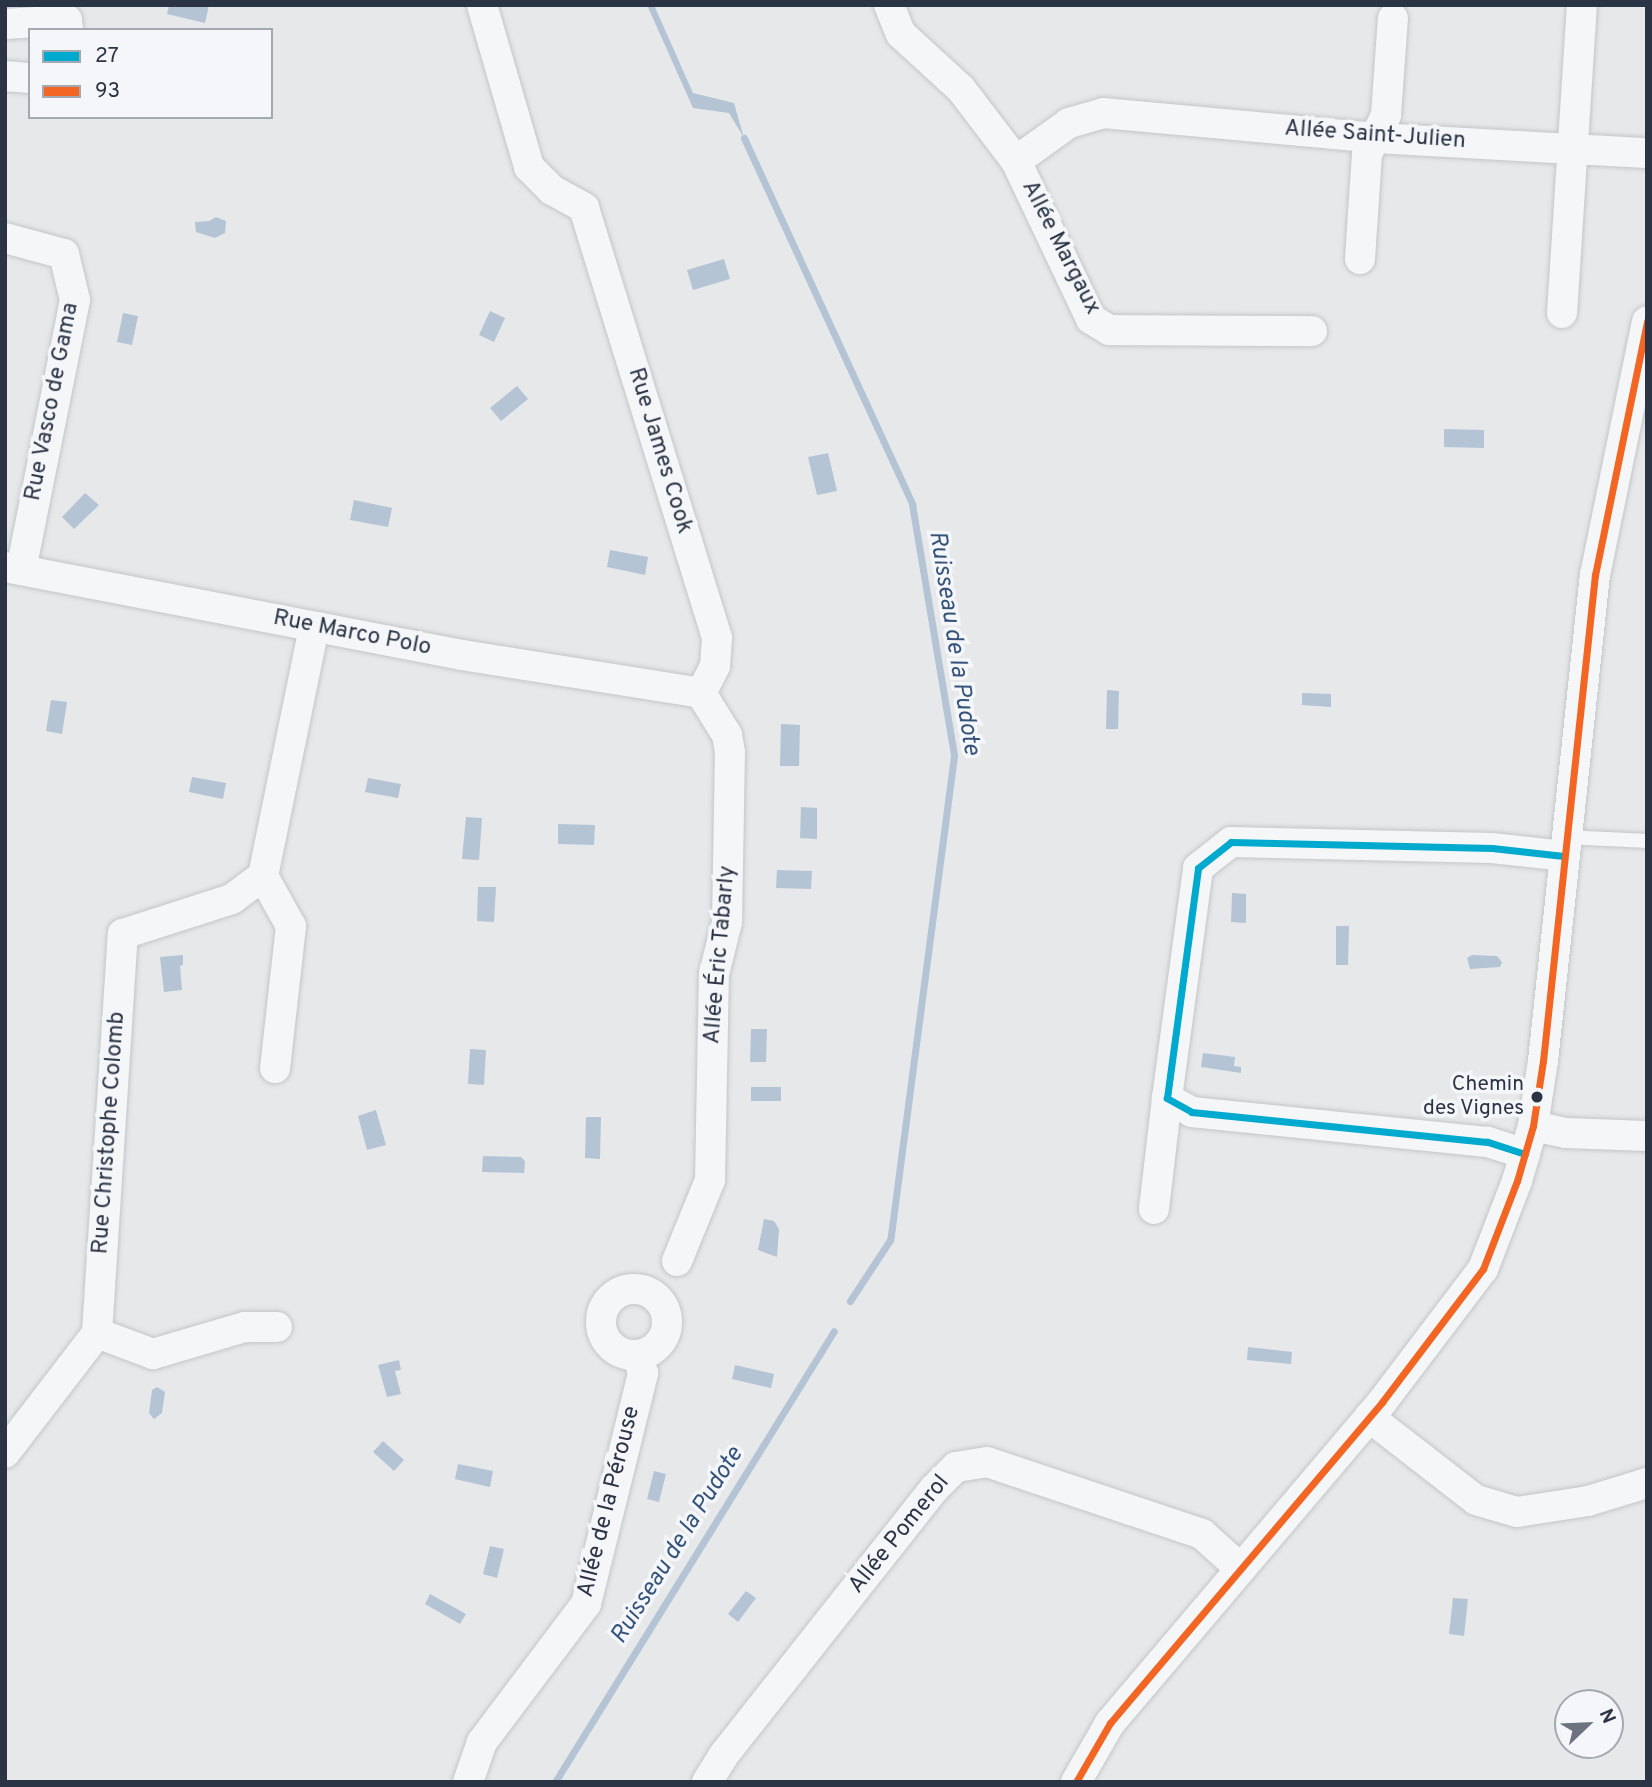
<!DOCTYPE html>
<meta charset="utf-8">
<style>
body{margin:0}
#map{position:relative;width:1652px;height:1787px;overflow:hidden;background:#e6e8ea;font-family:Overpass,sans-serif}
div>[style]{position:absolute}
.water>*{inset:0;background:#b4c4d5}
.stream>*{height:7px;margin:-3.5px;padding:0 3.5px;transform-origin:3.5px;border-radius:3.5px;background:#b4c4d5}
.roads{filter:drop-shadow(0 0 2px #c4c6c8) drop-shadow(0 0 2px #c4c6c8)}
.lane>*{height:14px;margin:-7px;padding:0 7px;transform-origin:7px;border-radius:7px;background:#f5f6f7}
.street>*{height:30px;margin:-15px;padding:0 15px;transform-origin:15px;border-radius:15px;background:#f5f6f7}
.street>.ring{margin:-15px;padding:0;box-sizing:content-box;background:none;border:30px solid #f5f6f7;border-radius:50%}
.bus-1>*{height:7px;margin:-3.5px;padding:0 3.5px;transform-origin:3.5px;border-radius:3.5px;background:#00a9ce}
.bus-2>*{height:7px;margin:-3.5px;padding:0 3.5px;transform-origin:3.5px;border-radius:3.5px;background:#f26522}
.dots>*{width:19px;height:19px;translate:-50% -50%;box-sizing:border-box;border:4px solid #f4f6f9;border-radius:50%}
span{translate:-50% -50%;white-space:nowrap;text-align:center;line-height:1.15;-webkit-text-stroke:7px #f4f6f9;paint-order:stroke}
.bus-label{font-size:21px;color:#2b3445}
.right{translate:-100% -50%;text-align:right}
.street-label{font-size:23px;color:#2b3445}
.water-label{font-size:24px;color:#34527a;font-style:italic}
.frame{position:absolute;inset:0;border:7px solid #2b3445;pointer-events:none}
.legend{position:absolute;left:28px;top:28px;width:245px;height:91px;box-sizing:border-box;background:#f4f6f9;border:2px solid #a4a8b1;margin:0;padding:9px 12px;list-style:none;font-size:21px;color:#2b3445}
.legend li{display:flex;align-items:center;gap:14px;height:35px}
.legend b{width:35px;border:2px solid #a4a8b1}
.north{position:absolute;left:1554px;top:1689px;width:70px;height:70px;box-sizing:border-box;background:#f4f6f9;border:2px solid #a4a8b1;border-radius:50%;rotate:67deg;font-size:19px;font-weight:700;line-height:28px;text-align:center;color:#2b3445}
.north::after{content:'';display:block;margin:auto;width:24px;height:32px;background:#6c737f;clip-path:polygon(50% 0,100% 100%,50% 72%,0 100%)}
</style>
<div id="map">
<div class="water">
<i style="clip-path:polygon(169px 5px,209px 5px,205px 23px,167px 14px)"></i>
<i style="clip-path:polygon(647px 5px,654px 5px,693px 93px,734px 103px,744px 138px,729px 113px,693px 108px)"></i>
<i style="clip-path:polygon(216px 217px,226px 221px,225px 233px,215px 238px,196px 232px,195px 222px,209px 221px)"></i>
<i style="clip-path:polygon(724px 259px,730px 279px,693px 290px,687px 270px)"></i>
<i style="clip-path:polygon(490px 311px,505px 318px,494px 342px,479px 335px)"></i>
<i style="clip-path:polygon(123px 313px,138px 316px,132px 345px,117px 342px)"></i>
<i style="clip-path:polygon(517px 386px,528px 399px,501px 421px,490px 408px)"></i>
<i style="clip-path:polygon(1444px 429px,1484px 430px,1484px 448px,1444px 447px)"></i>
<i style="clip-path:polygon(828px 453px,837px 491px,817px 495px,808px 457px)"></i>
<i style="clip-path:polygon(85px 493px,99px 505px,74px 529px,62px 517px)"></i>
<i style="clip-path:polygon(354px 500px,392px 508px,388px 527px,350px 520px)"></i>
<i style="clip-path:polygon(610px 550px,648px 557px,645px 575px,607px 567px)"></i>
<i style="clip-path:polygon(1107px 690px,1119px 691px,1118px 729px,1106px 729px)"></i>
<i style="clip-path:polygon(1302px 693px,1331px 694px,1331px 707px,1302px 705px)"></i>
<i style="clip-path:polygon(51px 700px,67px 702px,62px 734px,46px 731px)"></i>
<i style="clip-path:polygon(781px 724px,800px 725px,799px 766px,780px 766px)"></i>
<i style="clip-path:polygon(192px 777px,226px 783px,223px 799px,189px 792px)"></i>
<i style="clip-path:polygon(368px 778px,401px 784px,398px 798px,365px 792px)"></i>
<i style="clip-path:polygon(801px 807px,817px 808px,817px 839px,800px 838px)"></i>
<i style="clip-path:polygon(466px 817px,482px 818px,479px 860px,462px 859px)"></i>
<i style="clip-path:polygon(558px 824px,595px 825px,594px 845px,558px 844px)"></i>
<i style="clip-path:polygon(777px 870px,812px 871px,811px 889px,776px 888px)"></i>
<i style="clip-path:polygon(478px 887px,496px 887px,494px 922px,477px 921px)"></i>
<i style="clip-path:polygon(1232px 893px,1246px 894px,1246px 923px,1231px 922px)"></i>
<i style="clip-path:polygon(1336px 926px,1349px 926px,1348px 965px,1336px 965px)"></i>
<i style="clip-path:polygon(183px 955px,183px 965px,180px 966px,182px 990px,164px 992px,160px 957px)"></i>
<i style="clip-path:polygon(1472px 955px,1497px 956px,1502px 962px,1500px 967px,1470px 969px,1467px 958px)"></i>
<i style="clip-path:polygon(751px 1029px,767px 1029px,766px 1062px,750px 1062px)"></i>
<i style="clip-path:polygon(470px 1049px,486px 1050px,484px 1085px,468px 1084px)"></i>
<i style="clip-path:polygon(1203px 1053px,1235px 1057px,1234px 1066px,1241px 1067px,1241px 1073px,1201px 1067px)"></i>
<i style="clip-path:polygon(751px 1087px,781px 1087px,781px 1101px,751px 1101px)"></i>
<i style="clip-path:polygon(376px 1110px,386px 1145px,367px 1150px,358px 1116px)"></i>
<i style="clip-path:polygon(586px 1117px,601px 1117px,600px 1159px,585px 1158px)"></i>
<i style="clip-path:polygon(483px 1156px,521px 1157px,525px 1161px,524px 1173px,482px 1172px)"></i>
<i style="clip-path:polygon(764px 1219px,774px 1221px,779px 1229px,777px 1257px,758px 1250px)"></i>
<i style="clip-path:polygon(1248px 1347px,1292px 1352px,1291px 1364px,1247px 1360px)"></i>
<i style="clip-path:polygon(399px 1360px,401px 1370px,395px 1371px,401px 1394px,387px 1397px,378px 1365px)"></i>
<i style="clip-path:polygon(735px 1365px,774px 1374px,771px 1388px,732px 1379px)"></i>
<i style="clip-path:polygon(157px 1387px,165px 1392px,162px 1413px,154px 1419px,149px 1413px,152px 1390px)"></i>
<i style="clip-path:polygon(383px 1441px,404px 1460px,394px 1471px,373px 1452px)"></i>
<i style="clip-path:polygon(458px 1464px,493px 1471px,490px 1487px,455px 1479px)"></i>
<i style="clip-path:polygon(654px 1471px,666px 1474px,659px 1502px,647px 1499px)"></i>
<i style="clip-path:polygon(490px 1546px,504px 1549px,497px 1578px,483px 1574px)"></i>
<i style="clip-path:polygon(746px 1591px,756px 1598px,738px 1622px,728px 1614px)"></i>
<i style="clip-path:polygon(430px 1594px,466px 1614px,460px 1624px,425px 1604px)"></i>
<i style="clip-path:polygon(1453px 1598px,1468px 1599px,1464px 1636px,1449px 1634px)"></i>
</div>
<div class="stream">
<i style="left:744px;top:138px;width:403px;rotate:65.3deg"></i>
<i style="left:912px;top:504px;width:255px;rotate:80.5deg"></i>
<i style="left:954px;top:756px;width:488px;rotate:97.5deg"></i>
<i style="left:890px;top:1240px;width:73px;rotate:123.3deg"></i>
<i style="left:555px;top:1782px;width:530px;rotate:-58.26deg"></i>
</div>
<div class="roads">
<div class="lane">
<i style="left:1566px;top:837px;width:81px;rotate:2.8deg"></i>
</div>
<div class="street">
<i style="left:482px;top:5px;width:169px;rotate:73.8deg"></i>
<i style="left:529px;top:167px;width:33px;rotate:45deg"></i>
<i style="left:552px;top:190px;width:37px;rotate:29deg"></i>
<i style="left:584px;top:208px;width:450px;rotate:72.8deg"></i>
<i style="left:717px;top:638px;width:28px;rotate:94deg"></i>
<i style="left:715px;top:666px;width:30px;rotate:117deg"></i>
<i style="left:889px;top:5px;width:31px;rotate:68deg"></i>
<i style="left:901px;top:34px;width:81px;rotate:42.5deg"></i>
<i style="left:961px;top:89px;width:91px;rotate:52.6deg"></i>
<i style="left:1016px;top:161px;width:175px;rotate:64.6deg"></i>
<i style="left:1091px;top:319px;width:21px;rotate:31deg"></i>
<i style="left:1109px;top:330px;width:203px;rotate:0.3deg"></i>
<i style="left:5px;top:24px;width:62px;rotate:-3.7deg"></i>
<i style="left:67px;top:20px;width:10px;rotate:84deg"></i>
<i style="left:5px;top:76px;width:25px;rotate:5deg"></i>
<i style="left:1016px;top:161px;width:65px;rotate:-35.6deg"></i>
<i style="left:1069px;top:123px;width:35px;rotate:-16deg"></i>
<i style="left:1103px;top:113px;width:274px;rotate:5.2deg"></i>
<i style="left:1376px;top:138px;width:271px;rotate:3.2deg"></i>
<i style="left:5px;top:238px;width:61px;rotate:15.2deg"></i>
<i style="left:64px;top:254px;width:47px;rotate:76.6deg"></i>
<i style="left:75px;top:300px;width:275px;rotate:101.3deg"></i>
<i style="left:1360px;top:259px;width:105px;rotate:-86.2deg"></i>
<i style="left:1367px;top:154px;width:43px;rotate:-64deg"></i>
<i style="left:1386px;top:115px;width:97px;rotate:-85.9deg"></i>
<i style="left:1562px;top:313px;width:309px;rotate:-86.3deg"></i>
<i style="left:5px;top:567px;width:465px;rotate:10.9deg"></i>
<i style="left:462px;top:655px;width:242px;rotate:9deg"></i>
<i style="left:263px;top:876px;width:57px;rotate:60.8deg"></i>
<i style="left:291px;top:926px;width:143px;rotate:96.4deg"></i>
<i style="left:1533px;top:1126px;width:34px;rotate:12deg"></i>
<i style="left:1566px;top:1133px;width:81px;rotate:2.1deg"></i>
<i style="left:1525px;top:1154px;width:40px;rotate:-162deg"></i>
<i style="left:1487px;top:1142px;width:297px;rotate:-174.2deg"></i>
<i style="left:1192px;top:1112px;width:29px;rotate:-151deg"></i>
<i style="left:1167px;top:1098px;width:232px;rotate:-82.3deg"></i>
<i style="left:1198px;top:868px;width:42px;rotate:-38.2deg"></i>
<i style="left:1231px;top:842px;width:261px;rotate:1.3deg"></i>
<i style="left:1492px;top:848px;width:72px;rotate:6.3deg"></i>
<i style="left:1154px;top:1209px;width:112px;rotate:-83.3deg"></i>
<i style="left:677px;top:1261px;width:87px;rotate:-67.8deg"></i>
<i style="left:710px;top:1180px;width:206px;rotate:-88.9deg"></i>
<i style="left:714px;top:974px;width:54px;rotate:-76deg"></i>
<i style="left:727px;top:922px;width:170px;rotate:-89deg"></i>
<i style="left:730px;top:752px;width:17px;rotate:-100deg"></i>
<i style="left:727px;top:735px;width:49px;rotate:-121.8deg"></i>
<i class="ring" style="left:601px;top:1289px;width:36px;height:36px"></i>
<i style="left:97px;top:1333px;width:60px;rotate:20.6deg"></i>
<i style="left:153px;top:1354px;width:96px;rotate:-16.4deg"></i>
<i style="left:245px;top:1327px;width:32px"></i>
<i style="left:1369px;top:1417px;width:135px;rotate:37.8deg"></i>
<i style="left:1476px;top:1500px;width:43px;rotate:16.3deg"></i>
<i style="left:1517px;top:1512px;width:72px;rotate:-8.8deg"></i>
<i style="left:1588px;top:1501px;width:62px;rotate:-17deg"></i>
<i style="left:5px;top:1453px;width:151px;rotate:-52.5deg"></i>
<i style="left:97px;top:1333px;width:400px;rotate:-86.3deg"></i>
<i style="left:123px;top:934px;width:114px;rotate:-17.8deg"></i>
<i style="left:232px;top:899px;width:39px;rotate:-37deg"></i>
<i style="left:263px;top:876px;width:254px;rotate:-78.4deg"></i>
<i style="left:468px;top:1782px;width:42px;rotate:-70.7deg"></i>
<i style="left:482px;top:1742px;width:173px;rotate:-53deg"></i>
<i style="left:586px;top:1604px;width:238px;rotate:-76.1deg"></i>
<i style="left:643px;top:1373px;width:19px;rotate:-108deg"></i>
<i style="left:707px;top:1782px;width:31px;rotate:-58deg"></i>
<i style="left:723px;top:1756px;width:340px;rotate:-51.7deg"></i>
<i style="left:934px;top:1489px;width:31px;rotate:-45deg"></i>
<i style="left:956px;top:1467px;width:31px;rotate:-9deg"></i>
<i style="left:987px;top:1462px;width:227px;rotate:18.5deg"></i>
<i style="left:1202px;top:1534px;width:52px;rotate:41.9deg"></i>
<i style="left:1076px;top:1782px;width:68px;rotate:-60deg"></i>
<i style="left:1110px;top:1723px;width:421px;rotate:-49.7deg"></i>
<i style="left:1382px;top:1402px;width:167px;rotate:-52.8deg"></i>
<i style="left:1483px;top:1269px;width:94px;rotate:-68.9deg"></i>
<i style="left:1517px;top:1181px;width:57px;rotate:-73.8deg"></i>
<i style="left:1533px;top:1126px;width:66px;rotate:-81.3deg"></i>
<i style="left:1543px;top:1061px;width:489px;rotate:-83.9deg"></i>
<i style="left:1595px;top:575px;width:259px;rotate:-78.4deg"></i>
</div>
</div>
<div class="bus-1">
<i style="left:1525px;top:1154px;width:40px;rotate:-162deg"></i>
<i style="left:1487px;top:1142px;width:297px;rotate:-174.2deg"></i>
<i style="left:1192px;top:1112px;width:29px;rotate:-151deg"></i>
<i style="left:1167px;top:1098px;width:232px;rotate:-82.3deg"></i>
<i style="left:1198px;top:868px;width:42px;rotate:-38.2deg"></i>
<i style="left:1231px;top:842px;width:261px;rotate:1.3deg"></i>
<i style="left:1492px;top:848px;width:72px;rotate:6.3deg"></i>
</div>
<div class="bus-2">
<i style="left:1076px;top:1782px;width:68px;rotate:-60deg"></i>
<i style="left:1110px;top:1723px;width:421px;rotate:-49.7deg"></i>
<i style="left:1382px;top:1402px;width:167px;rotate:-52.8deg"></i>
<i style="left:1483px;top:1269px;width:94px;rotate:-68.9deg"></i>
<i style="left:1517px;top:1181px;width:57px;rotate:-73.8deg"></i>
<i style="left:1533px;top:1126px;width:66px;rotate:-81.3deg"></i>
<i style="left:1543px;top:1061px;width:489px;rotate:-83.9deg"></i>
<i style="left:1595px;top:575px;width:259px;rotate:-78.4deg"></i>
</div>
<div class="dots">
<i style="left:1537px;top:1097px;background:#2b3445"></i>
</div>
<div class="bus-label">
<span class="right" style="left:1524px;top:1097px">Chemin<br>des Vignes</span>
</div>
<div class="street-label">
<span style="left:1375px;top:136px;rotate:4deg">Allée Saint-Julien</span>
<span style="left:1060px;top:248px;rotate:63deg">Allée Margaux</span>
<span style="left:53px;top:402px;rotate:-79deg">Rue Vasco de Gama</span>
<span style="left:659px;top:451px;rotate:73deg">Rue James Cook</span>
<span style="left:352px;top:634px;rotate:11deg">Rue Marco Polo</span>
<span style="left:721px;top:955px;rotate:-85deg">Allée Éric Tabarly</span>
<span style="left:110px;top:1133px;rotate:-86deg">Rue Christophe Colomb</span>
<span style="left:610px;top:1502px;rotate:-76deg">Allée de la Pérouse</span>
<span style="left:900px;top:1535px;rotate:-51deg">Allée Pomerol</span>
</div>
<div class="water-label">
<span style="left:953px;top:643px;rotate:81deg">Ruisseau de la Pudote</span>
<span style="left:678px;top:1546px;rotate:-58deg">Ruisseau de la Pudote</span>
</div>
<div class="frame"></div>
<ul class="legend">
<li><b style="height:9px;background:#00a9ce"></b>27</li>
<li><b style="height:9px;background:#f26522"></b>93</li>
</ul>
<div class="north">N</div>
</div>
